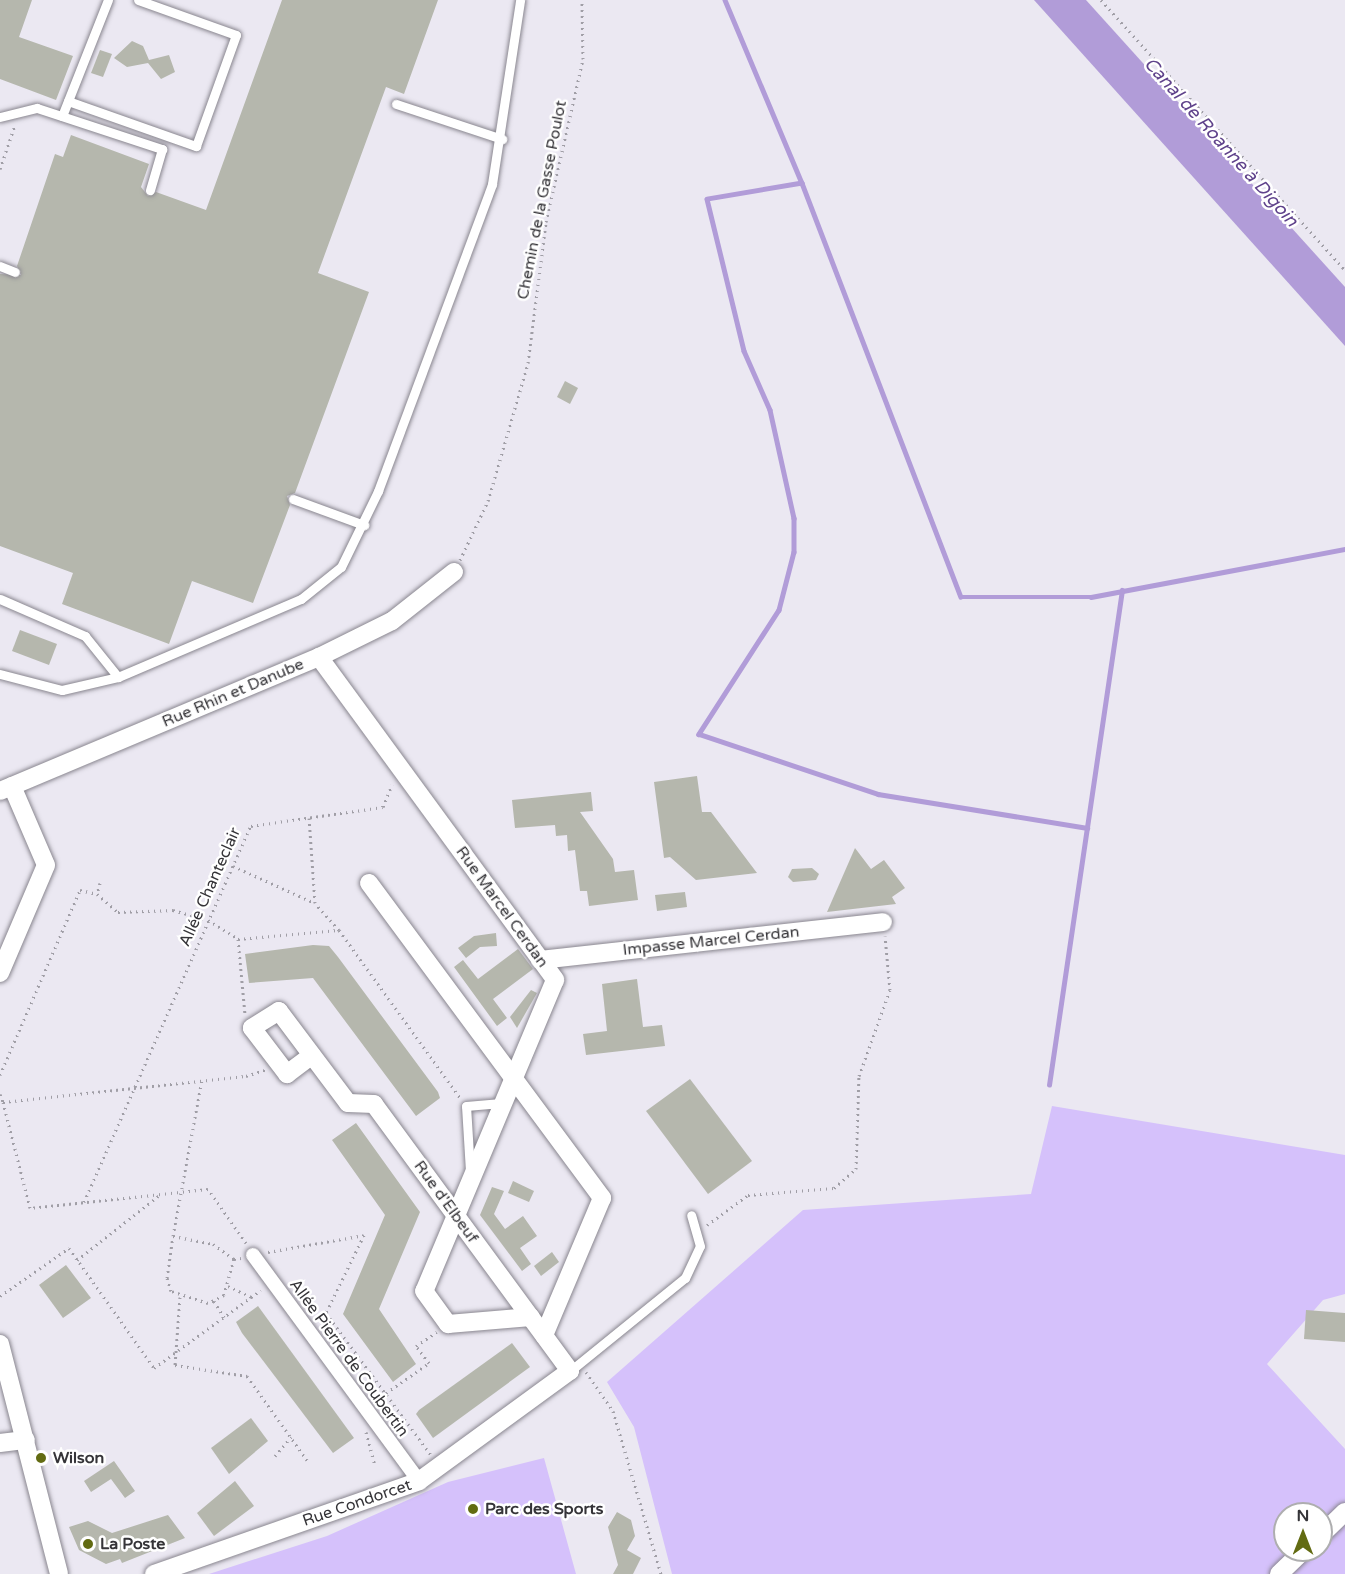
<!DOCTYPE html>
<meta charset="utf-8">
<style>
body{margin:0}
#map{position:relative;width:1345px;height:1574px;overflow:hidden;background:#ebe8f2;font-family:"Varela Round",sans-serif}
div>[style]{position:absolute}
.green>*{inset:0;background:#d5c1fb}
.water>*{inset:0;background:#b19cd8}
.stream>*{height:4.5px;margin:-2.25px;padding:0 2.25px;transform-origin:2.25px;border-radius:2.25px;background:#b19cd8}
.building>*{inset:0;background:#b5b7ad}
.path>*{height:3px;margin-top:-1.5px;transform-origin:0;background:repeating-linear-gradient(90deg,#a09ea6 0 1.5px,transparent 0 6px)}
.roads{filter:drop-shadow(0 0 2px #89868f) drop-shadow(0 0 2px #89868f)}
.service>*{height:9px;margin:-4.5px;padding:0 4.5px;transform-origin:4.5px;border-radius:4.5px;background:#fff}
.pedestrian>*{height:14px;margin:-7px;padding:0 7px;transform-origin:7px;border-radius:7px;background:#fff}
.minor>*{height:18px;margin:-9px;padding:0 9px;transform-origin:9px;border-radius:9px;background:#fff}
.dots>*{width:16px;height:16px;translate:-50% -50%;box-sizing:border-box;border:3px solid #fff;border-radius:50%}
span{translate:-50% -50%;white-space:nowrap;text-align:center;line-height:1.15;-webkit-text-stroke:5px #fff;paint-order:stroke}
.street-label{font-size:16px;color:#353438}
.poi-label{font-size:16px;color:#353438;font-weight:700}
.left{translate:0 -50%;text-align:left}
.water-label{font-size:18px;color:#5f428b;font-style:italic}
.north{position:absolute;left:1273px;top:1502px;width:60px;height:60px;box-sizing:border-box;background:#fff;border:2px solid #aeaeaf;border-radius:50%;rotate:0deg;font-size:16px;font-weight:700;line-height:24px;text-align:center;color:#353438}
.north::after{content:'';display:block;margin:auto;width:21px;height:27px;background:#626b12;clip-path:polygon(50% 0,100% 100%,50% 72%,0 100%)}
</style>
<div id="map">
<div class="green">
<i style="clip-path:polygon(evenodd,1052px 1106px,1345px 1155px,1345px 1294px,1323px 1300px,1267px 1364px,1345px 1449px,1345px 1574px,672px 1574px,634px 1427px,607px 1382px,803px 1210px,1031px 1194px,1052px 1106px,1285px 1514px,1321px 1514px,1321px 1550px,1285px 1550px,1285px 1514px)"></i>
<i style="clip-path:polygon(544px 1458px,576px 1574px,209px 1574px,327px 1536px,448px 1482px)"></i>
</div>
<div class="water">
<i style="clip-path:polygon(1034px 0,1086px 0,1345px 287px,1345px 346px)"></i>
</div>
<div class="stream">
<i style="left:725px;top:0;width:199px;rotate:67.2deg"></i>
<i style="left:802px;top:183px;width:96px;rotate:170.4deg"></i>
<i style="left:707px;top:199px;width:156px;rotate:76.3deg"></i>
<i style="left:744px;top:351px;width:64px;rotate:66.2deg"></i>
<i style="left:770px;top:410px;width:111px;rotate:77.5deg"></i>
<i style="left:794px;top:518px;width:34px;rotate:90deg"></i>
<i style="left:794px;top:552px;width:60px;rotate:104.5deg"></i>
<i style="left:779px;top:610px;width:148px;rotate:122.8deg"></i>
<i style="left:699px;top:734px;width:189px;rotate:18.5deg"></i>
<i style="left:878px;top:794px;width:212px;rotate:9.2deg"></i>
<i style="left:802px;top:183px;width:443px;rotate:69deg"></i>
<i style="left:961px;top:597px;width:130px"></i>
<i style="left:1091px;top:597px;width:258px;rotate:-10.7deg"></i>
<i style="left:1049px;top:1085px;width:500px;rotate:-81.61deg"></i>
</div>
<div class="building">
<i style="clip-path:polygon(0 0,32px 0,19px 37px,73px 56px,56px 100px,0 79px)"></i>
<i style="clip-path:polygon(282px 0,438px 0,404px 94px,386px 87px,318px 273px,369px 292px,295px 493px,287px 496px,290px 505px,253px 603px,192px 581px,169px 644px,62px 604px,73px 573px,0 546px,0 274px,21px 275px,17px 266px,55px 154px,63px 157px,71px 135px,149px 164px,141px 187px,148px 196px,156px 192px,206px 210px)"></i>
<i style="clip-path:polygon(132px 41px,143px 46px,149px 60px,169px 55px,175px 72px,161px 79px,148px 63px,127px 67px,114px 58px)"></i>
<i style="clip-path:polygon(100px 50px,112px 54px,103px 77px,91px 73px)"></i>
<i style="clip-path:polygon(565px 381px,578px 388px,570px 404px,557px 397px)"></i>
<i style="clip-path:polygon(20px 630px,57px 644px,49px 665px,12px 651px)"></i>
<i style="clip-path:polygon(697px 776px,702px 812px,711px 812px,757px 873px,696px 880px,670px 857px,664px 858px,654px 782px)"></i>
<i style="clip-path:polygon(591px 792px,593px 811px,580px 812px,613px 859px,615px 872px,634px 870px,638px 900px,589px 906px,587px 891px,580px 891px,575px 850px,568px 851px,567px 835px,556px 836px,555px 825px,515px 828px,512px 800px)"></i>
<i style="clip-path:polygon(855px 848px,871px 869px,884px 860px,905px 888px,892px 897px,896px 904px,827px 912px)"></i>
<i style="clip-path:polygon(812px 868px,819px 874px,816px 880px,793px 882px,788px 877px,792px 869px)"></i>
<i style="clip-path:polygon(685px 892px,687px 907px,657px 911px,655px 895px)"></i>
<i style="clip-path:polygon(496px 933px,497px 946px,480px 947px,466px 958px,458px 948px,474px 936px)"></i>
<i style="clip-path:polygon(313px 945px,329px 946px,338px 957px,438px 1092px,440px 1098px,416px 1116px,313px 978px,249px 983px,245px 954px)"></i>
<i style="clip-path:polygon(518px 949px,533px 969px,493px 999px,507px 1018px,497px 1026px,454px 967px,463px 960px,478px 979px)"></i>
<i style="clip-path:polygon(637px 979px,643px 1027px,662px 1025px,665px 1046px,586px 1055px,583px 1034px,607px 1031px,602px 984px)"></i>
<i style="clip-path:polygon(531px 990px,537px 993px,517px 1028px,510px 1017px)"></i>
<i style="clip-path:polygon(690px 1079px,752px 1161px,708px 1194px,646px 1111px)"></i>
<i style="clip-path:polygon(356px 1123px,420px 1212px,379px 1309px,416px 1364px,393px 1382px,343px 1314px,385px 1215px,332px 1140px)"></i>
<i style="clip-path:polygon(513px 1181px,534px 1191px,529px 1202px,508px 1193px)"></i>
<i style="clip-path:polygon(492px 1187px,504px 1191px,494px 1214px,505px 1229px,523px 1216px,537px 1236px,520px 1248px,531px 1264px,522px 1271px,480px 1215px)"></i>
<i style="clip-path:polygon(552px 1252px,559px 1262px,541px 1276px,534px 1266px)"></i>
<i style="clip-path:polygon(66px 1265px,91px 1298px,63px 1318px,39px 1285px)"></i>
<i style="clip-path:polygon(258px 1306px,354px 1438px,333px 1453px,242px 1333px,236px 1322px)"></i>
<i style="clip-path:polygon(1306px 1310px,1345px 1313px,1345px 1342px,1304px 1339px)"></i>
<i style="clip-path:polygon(512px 1343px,530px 1367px,433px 1438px,416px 1414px,419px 1410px)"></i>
<i style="clip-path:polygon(251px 1418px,268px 1441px,229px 1474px,211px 1448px)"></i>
<i style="clip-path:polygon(114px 1461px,135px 1491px,125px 1498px,111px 1479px,91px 1492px,84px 1481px)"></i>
<i style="clip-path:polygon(235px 1481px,254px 1506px,214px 1536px,197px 1513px)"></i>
<i style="clip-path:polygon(617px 1512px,631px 1520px,635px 1536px,627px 1550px,641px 1558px,633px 1574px,613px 1574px,618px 1565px,608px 1527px)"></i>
<i style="clip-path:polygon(168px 1515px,185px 1538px,122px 1563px,120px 1559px,106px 1564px,79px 1550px,69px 1527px,88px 1521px,112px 1533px)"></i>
</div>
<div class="path">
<i style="left:1101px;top:0;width:364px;rotate:47.9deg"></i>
<i style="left:0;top:169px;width:46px;rotate:-71.2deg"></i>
<i style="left:460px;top:560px;width:65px;rotate:-64.6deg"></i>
<i style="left:488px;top:501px;width:144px;rotate:-73.8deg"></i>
<i style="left:528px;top:363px;width:142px;rotate:-82.7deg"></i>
<i style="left:546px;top:222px;width:167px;rotate:-77.2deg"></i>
<i style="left:583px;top:59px;width:59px;rotate:-91deg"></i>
<i style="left:233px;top:866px;width:90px;rotate:24.3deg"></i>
<i style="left:315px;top:903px;width:85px;rotate:-94deg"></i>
<i style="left:100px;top:883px;width:11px;rotate:105deg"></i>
<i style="left:97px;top:894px;width:28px;rotate:41deg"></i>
<i style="left:118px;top:912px;width:55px;rotate:-2.1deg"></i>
<i style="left:173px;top:910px;width:36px;rotate:16deg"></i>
<i style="left:208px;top:920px;width:36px;rotate:32deg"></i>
<i style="left:238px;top:939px;width:75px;rotate:84.7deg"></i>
<i style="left:339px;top:930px;width:208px;rotate:54.2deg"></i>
<i style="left:238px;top:939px;width:101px;rotate:-5.1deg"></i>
<i style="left:339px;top:930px;width:36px;rotate:-132deg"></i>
<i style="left:0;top:1075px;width:202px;rotate:-66.6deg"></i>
<i style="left:80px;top:890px;width:17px;rotate:13deg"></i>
<i style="left:0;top:1094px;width:9px;rotate:69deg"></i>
<i style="left:84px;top:1202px;width:411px;rotate:-66.1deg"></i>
<i style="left:251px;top:826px;width:133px;rotate:-8.2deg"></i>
<i style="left:383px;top:807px;width:24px;rotate:-68deg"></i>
<i style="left:707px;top:1225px;width:51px;rotate:-36.2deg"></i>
<i style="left:748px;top:1195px;width:86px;rotate:-4.7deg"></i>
<i style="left:834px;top:1188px;width:29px;rotate:-41deg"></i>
<i style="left:856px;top:1169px;width:93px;rotate:-88.2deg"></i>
<i style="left:859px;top:1076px;width:91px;rotate:-70.2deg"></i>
<i style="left:890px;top:990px;width:54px;rotate:-95.3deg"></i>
<i style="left:173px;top:1236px;width:159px;rotate:-79.5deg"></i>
<i style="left:246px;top:1243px;width:66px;rotate:-125.1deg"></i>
<i style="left:208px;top:1189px;width:179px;rotate:173.9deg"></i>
<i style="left:30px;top:1208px;width:109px;rotate:-104.3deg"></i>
<i style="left:3px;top:1102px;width:244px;rotate:-6.1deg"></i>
<i style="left:246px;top:1076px;width:20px;rotate:-18deg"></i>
<i style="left:268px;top:1252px;width:97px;rotate:-10deg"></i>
<i style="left:364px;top:1235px;width:87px;rotate:116deg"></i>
<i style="left:326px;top:1313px;width:177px;rotate:53.5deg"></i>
<i style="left:234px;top:1259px;width:37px;rotate:106deg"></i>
<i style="left:224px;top:1295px;width:18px;rotate:153deg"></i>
<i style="left:208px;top:1303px;width:39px;rotate:-162deg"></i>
<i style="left:171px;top:1291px;width:14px;rotate:-107deg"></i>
<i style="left:167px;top:1278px;width:42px;rotate:-81.9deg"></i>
<i style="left:173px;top:1236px;width:41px;rotate:11.3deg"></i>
<i style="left:213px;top:1244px;width:26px;rotate:36deg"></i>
<i style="left:234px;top:1259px;width:7px;rotate:-8deg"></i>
<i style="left:77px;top:1260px;width:107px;rotate:-38.2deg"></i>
<i style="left:228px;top:1286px;width:26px;rotate:25deg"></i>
<i style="left:0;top:1296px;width:84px;rotate:-34.8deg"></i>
<i style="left:69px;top:1248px;width:147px;rotate:54.7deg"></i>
<i style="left:154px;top:1368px;width:132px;rotate:-36.1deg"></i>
<i style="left:180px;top:1297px;width:68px;rotate:94.2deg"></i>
<i style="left:175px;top:1365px;width:73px;rotate:8.7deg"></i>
<i style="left:247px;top:1376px;width:107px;rotate:54.5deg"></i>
<i style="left:214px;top:1301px;width:19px;rotate:58deg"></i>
<i style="left:315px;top:1320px;width:13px;rotate:-32deg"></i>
<i style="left:586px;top:1372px;width:47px;rotate:55.3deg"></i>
<i style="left:613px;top:1411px;width:170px;rotate:73.6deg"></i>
<i style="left:386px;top:1393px;width:52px;rotate:-34.9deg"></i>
<i style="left:429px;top:1363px;width:21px;rotate:-127deg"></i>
<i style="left:416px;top:1346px;width:25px;rotate:-34deg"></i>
<i style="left:366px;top:1432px;width:34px;rotate:75deg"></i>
<i style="left:275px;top:1456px;width:25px;rotate:-50deg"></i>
</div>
<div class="roads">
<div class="service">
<i style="left:68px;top:101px;width:136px;rotate:19.4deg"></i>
<i style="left:196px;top:146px;width:118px;rotate:-70.2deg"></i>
<i style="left:236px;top:35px;width:104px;rotate:-160.3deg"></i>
<i style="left:396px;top:104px;width:112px;rotate:18.3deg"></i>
<i style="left:62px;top:116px;width:125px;rotate:-68.4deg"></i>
<i style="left:0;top:117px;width:38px;rotate:-14deg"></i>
<i style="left:37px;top:108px;width:132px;rotate:18.2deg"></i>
<i style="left:162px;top:149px;width:43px;rotate:106.3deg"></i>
<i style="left:0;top:266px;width:16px;rotate:22deg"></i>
<i style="left:293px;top:499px;width:76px;rotate:20.1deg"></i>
<i style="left:0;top:599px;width:93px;rotate:23.5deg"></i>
<i style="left:85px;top:636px;width:53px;rotate:51.2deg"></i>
<i style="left:0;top:674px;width:64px;rotate:14.5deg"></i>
<i style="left:62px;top:690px;width:57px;rotate:-13.1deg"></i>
<i style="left:118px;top:677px;width:199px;rotate:-23.1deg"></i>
<i style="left:301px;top:599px;width:51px;rotate:-38.7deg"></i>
<i style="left:341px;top:567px;width:85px;rotate:-64deg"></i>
<i style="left:378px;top:491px;width:327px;rotate:-69.6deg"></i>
<i style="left:492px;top:184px;width:186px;rotate:-81.3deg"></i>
<i style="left:470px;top:1171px;width:65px;rotate:-93.5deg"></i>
<i style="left:466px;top:1106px;width:38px;rotate:-5deg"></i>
<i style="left:570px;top:1371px;width:148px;rotate:-39deg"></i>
<i style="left:685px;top:1278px;width:35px;rotate:-65deg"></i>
<i style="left:700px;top:1246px;width:32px;rotate:-106deg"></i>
</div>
<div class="pedestrian">
<i style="left:253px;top:1255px;width:280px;rotate:53.7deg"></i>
</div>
<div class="minor">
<i style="left:319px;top:657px;width:400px;rotate:53.8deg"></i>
<i style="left:555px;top:980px;width:337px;rotate:112.8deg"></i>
<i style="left:424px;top:1291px;width:41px;rotate:54deg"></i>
<i style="left:448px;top:1324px;width:83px;rotate:-4.8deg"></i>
<i style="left:0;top:791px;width:346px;rotate:-22.8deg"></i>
<i style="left:319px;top:657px;width:81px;rotate:-26.3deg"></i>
<i style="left:392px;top:621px;width:79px;rotate:-38.3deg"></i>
<i style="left:369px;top:883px;width:392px;rotate:53.5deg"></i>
<i style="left:602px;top:1198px;width:149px;rotate:112.9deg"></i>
<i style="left:540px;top:960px;width:345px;rotate:-6.3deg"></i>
<i style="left:0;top:973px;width:117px;rotate:-66.9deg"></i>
<i style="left:46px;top:865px;width:86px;rotate:-113.3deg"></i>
<i style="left:0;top:1344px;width:237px;rotate:75.6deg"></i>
<i style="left:0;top:1443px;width:26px;rotate:-7deg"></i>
<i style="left:1321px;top:1535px;width:33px;rotate:-44deg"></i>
<i style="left:154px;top:1574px;width:281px;rotate:-19.3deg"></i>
<i style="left:419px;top:1481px;width:187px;rotate:-36.1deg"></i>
<i style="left:570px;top:1371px;width:331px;rotate:-126.3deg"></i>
<i style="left:374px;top:1104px;width:26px;rotate:-178deg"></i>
<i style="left:348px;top:1103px;width:115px;rotate:-126.9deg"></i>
<i style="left:279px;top:1011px;width:32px;rotate:148deg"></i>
<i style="left:252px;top:1028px;width:58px;rotate:52.7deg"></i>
<i style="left:287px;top:1074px;width:31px;rotate:-37deg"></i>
<i style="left:1279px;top:1574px;width:35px;rotate:-44deg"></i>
</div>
</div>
<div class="dots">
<i style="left:41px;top:1458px;background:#626b12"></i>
<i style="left:473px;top:1509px;background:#626b12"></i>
<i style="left:88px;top:1544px;background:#626b12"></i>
</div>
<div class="street-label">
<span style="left:542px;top:200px;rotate:-79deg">Chemin de la Gasse Poulot</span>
<span style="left:233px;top:693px;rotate:-23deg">Rue Rhin et Danube</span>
<span style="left:210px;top:887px;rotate:-66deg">Allée Chanteclair</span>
<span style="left:502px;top:907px;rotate:54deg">Rue Marcel Cerdan</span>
<span style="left:711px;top:941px;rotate:-6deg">Impasse Marcel Cerdan</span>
<span style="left:446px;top:1202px;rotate:54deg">Rue d'Elbeuf</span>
<span style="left:349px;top:1358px;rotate:54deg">Allée Pierre de Coubertin</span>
<span style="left:357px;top:1503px;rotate:-19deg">Rue Condorcet</span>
</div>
<div class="poi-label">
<span class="left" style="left:53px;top:1458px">Wilson</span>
<span class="left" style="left:485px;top:1509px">Parc des Sports</span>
<span class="left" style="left:100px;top:1544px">La Poste</span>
</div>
<div class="water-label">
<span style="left:1221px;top:142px;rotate:48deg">Canal de Roanne à Digoin</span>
</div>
<div class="north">N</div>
</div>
